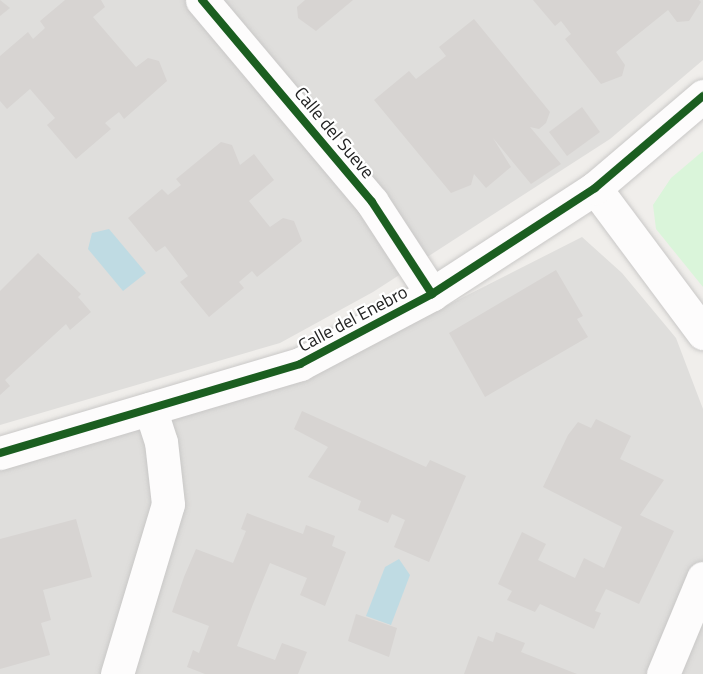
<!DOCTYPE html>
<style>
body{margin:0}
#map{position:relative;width:703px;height:674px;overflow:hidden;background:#f0eeeb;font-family:"Titillium Web",sans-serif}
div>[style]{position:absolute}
.residential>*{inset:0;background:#dfdedc}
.park>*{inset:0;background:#daf5da}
.water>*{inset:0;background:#bfdbe3}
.building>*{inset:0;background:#d7d4d2}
.roads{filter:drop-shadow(0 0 2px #c9c8c7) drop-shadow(0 0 2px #c9c8c7)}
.minor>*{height:33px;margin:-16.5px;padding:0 16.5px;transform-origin:16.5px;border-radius:16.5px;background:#fdfcfc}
.cycleway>*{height:8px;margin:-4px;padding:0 4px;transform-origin:4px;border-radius:4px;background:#1b5e20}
span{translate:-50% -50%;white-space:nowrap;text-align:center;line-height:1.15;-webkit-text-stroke:4.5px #fff;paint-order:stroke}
.street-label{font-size:18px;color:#222}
</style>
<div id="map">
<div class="residential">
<i style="clip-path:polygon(0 0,703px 0,703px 60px,610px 139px,373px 292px,280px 343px,0 425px)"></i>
<i style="clip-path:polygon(582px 237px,622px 273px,676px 338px,703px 409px,703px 674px,0 674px,0 468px,306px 377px)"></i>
</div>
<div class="park">
<i style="clip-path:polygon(703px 151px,703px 287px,656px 229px,653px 205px,671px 178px)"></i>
</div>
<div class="water">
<i style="clip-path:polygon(109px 229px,146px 273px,123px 291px,88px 249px,92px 233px)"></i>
<i style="clip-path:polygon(399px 559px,410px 575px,391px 625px,366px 616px,385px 567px)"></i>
</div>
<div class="building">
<i style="clip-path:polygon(0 0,10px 8px,0 16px)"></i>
<i style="clip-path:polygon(65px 0,101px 0,105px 7px,93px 17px,136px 67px,148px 58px,159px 61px,167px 81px,124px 119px,119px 112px,105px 123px,111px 129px,76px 159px,47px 125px,55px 118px,30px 89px,7px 109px,0 101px,0 56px,28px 32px,33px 39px,45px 28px,40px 21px)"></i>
<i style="clip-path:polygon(305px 0,353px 0,316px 31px,298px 18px,297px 7px)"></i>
<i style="clip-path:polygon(533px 0,699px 0,701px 2px,689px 21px,677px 22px,668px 10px,616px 52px,625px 65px,622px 76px,601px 84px,565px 39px,571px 34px,561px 21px,555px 26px)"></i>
<i style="clip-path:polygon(474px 19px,550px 112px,546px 123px,539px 129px,530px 127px,561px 164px,531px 184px,493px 138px,511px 167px,486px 188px,474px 174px,471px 185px,451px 193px,374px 100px,409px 71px,416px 79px,446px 56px,439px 47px)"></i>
<i style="clip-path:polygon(582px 107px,600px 132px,567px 156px,549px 132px)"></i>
<i style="clip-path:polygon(221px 142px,232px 145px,240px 165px,254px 154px,274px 180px,249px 201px,270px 227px,283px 218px,294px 221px,302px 241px,257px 277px,252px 271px,239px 282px,244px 288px,209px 317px,180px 282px,188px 276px,165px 246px,156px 252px,128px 218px,162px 189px,168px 195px,181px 185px,176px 179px)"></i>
<i style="clip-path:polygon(38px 253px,81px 294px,78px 297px,91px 312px,70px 330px,66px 324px,5px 380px,10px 386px,0 395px,0 291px)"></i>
<i style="clip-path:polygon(556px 270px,583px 316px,577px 319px,588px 337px,485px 397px,449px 333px)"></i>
<i style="clip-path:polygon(302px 411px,426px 467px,430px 460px,466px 476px,429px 562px,394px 547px,405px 520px,392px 514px,388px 523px,358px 510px,361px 501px,308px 477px,328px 447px,294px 429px)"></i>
<i style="clip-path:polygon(596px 419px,631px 436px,620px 459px,664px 480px,640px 515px,674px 531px,639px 604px,606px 589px,595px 611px,601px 613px,594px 629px,540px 604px,535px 612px,507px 600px,512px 591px,498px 584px,522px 532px,546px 544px,538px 560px,575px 578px,584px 558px,604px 568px,622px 527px,543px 487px,568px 435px,578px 422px,591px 428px)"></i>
<i style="clip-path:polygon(247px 513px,303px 534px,306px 525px,335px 536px,332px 546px,346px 552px,325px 606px,300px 595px,307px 578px,270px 563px,253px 604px,237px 646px,275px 660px,282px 643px,307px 652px,298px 674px,205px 674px,187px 667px,193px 650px,199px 653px,209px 626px,172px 612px,184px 577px,196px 549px,233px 563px,246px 531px,241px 529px)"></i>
<i style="clip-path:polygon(76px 519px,92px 577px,43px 590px,51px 620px,41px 623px,50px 655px,0 669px,0 539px)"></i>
<i style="clip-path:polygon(356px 614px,397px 628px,389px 657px,348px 641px)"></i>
<i style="clip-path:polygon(496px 632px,525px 643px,521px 652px,577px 674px,464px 674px,478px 636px,493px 642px)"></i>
</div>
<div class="roads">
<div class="minor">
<i style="left:202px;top:0;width:264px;rotate:49.9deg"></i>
<i style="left:372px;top:202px;width:110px;rotate:56.9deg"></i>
<i style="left:595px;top:188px;width:181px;rotate:53.3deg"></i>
<i style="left:0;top:453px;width:313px;rotate:-16.5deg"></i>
<i style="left:300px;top:364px;width:149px;rotate:-27.9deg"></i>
<i style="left:432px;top:294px;width:194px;rotate:-33deg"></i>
<i style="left:595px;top:188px;width:142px;rotate:-40.4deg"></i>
<i style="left:117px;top:674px;width:177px;rotate:-73.3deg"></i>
<i style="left:168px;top:504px;width:62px;rotate:-96.4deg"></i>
<i style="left:161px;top:442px;width:35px;rotate:-108deg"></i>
<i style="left:663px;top:674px;width:104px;rotate:-67.4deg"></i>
</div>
</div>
<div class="cycleway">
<i style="left:202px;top:0;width:264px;rotate:49.9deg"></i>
<i style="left:372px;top:202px;width:110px;rotate:56.9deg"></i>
<i style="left:0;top:453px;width:313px;rotate:-16.5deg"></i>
<i style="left:300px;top:364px;width:149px;rotate:-27.9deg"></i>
<i style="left:432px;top:294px;width:194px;rotate:-33deg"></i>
<i style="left:595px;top:188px;width:142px;rotate:-40.4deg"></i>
</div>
<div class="street-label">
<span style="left:334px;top:133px;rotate:50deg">Calle del Sueve</span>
<span style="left:353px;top:319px;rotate:-28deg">Calle del Enebro</span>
</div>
</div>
